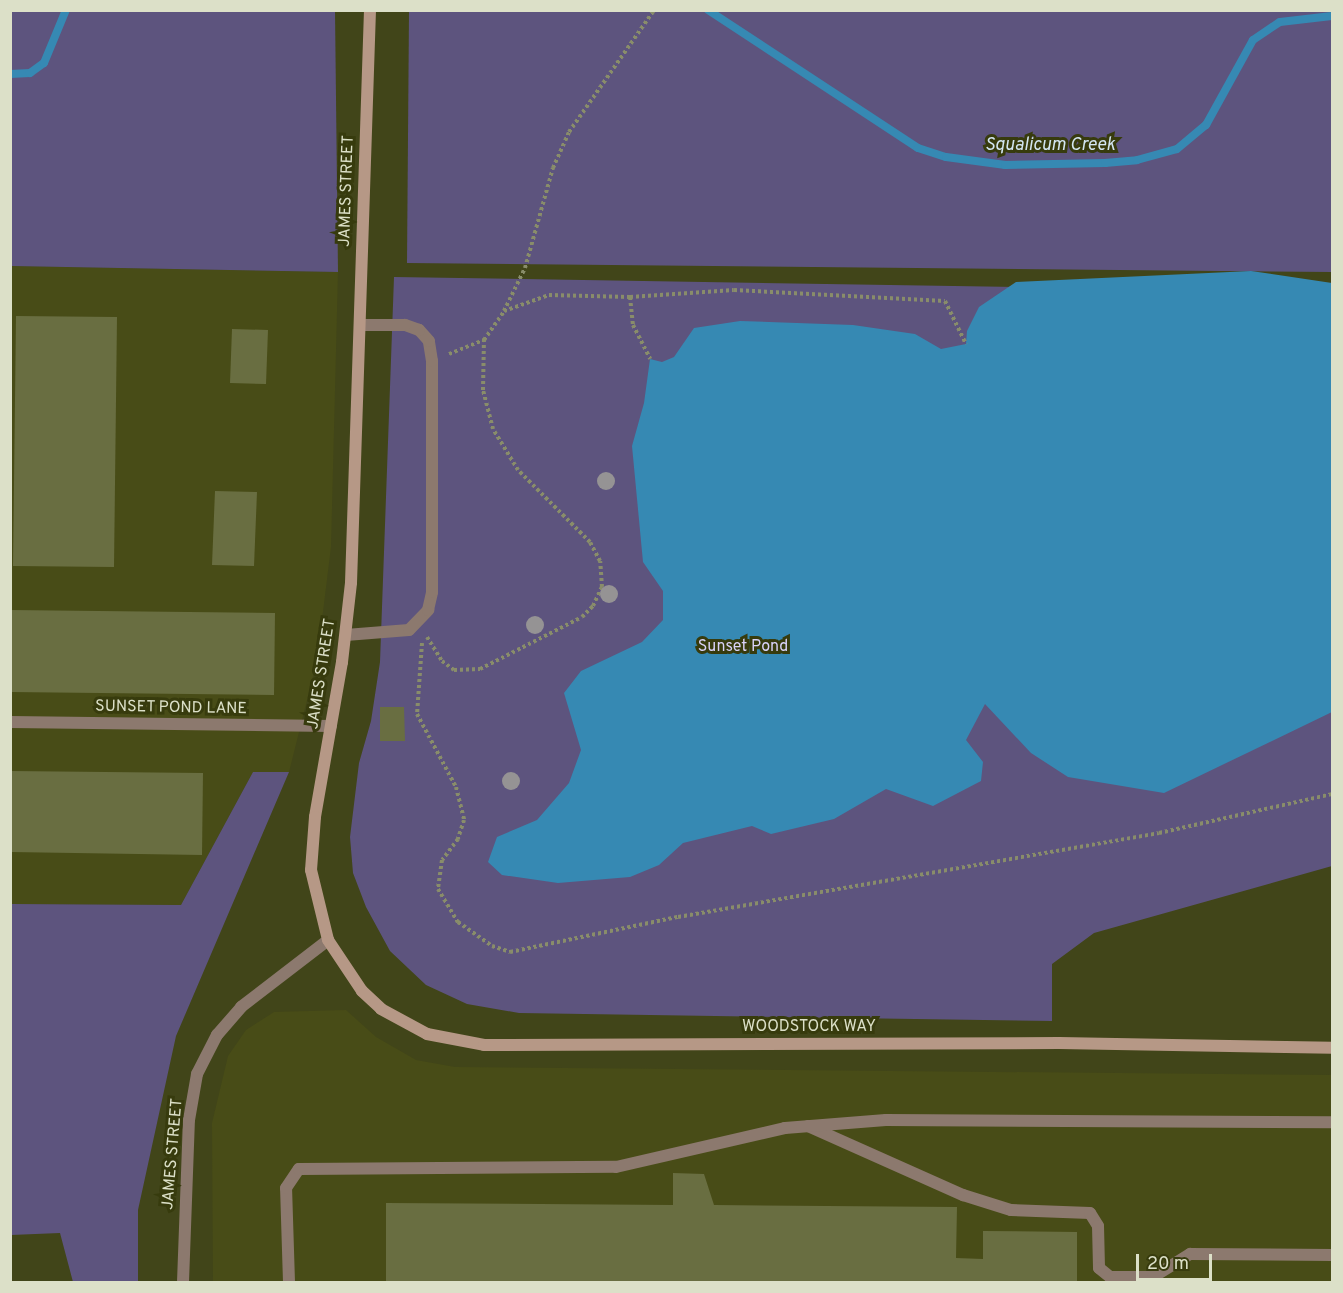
<!DOCTYPE html>
<style>
body{margin:0}
#map{position:relative;width:1343px;height:1293px;overflow:hidden;background:#414519;font-family:Overpass,sans-serif}
div>[style]{position:absolute}
.built>*{inset:0;background:#484c17}
.green>*{inset:0;background:#5d547e}
.water>*{inset:0;background:#3689b3}
.stream>*{height:8px;margin:-4px;padding:0 4px;transform-origin:4px;border-radius:4px;background:#3689b3}
.building>*{inset:0;background:#696e41}
.path>*{height:4px;margin-top:-2px;transform-origin:0;background:repeating-linear-gradient(90deg,#898d6a 0 3px,transparent 0 6px)}
.service>*{height:12px;margin:-6px;padding:0 6px;transform-origin:6px;border-radius:6px;background:#8c796e}
.minor>*{height:12px;margin:-6px;padding:0 6px;transform-origin:6px;border-radius:6px;background:#8c796e}
.tertiary>*{height:12px;margin:-6px;padding:0 6px;transform-origin:6px;border-radius:6px;background:#8c796e}
.secondary>*{height:12px;margin:-6px;padding:0 6px;transform-origin:6px;border-radius:6px;background:#b69886}
.trees>*{width:18px;height:18px;margin:-9px;border-radius:50%;background:#959394}
span{translate:-50% -50%;white-space:nowrap;text-align:center;line-height:1.15;-webkit-text-stroke:6px #373b0d;paint-order:stroke}
.street-label{font-size:16px;color:#dce0c8}
.park-label{font-size:16px;color:#d9d2f8}
.water-label{font-size:18px;color:#d3e6f2;font-style:italic}
.frame{position:absolute;inset:0;border:12px solid #dce0c8;pointer-events:none}
.scale{position:absolute;left:1136px;top:1254px;width:76px;height:27px;box-sizing:border-box;border:3px solid #dce0c8;border-top:0;padding-left:8px;font-size:18px;line-height:21px;white-space:nowrap;color:#dce0c8;-webkit-text-stroke:4px #373b0d;paint-order:stroke}
</style>
<div id="map">
<div class="built">
<i style="clip-path:polygon(11px 266px,338px 272px,331px 547px,317px 660px,289px 772px,253px 772px,181px 905px,11px 904px)"></i>
<i style="clip-path:polygon(346px 1010px,376px 1037px,416px 1060px,455px 1067px,1332px 1075px,1332px 1282px,213px 1282px,212px 1123px,228px 1056px,246px 1030px,274px 1012px)"></i>
</div>
<div class="green">
<i style="clip-path:polygon(11px 10px,335px 11px,338px 272px,11px 266px)"></i>
<i style="clip-path:polygon(409px 11px,1332px 11px,1332px 272px,407px 263px)"></i>
<i style="clip-path:polygon(394px 277px,1332px 292px,1332px 866px,1094px 933px,1052px 964px,1052px 1021px,519px 1013px,467px 1004px,426px 985px,390px 951px,366px 907px,353px 873px,350px 837px,359px 763px,371px 721px,380px 662px)"></i>
<i style="clip-path:polygon(253px 772px,289px 772px,176px 1036px,138px 1210px,138px 1282px,73px 1282px,60px 1233px,11px 1235px,11px 904px,181px 905px)"></i>
</div>
<div class="water">
<i style="clip-path:polygon(1251px 271px,1332px 283px,1332px 712px,1164px 793px,1068px 777px,1031px 753px,985px 704px,966px 740px,983px 762px,981px 781px,933px 806px,886px 789px,834px 819px,771px 834px,752px 826px,683px 843px,659px 865px,630px 877px,558px 883px,502px 875px,488px 862px,497px 837px,537px 820px,569px 783px,581px 750px,564px 693px,581px 671px,642px 642px,663px 620px,663px 591px,643px 562px,632px 446px,644px 403px,650px 359px,662px 362px,674px 357px,694px 328px,740px 321px,853px 325px,915px 334px,941px 349px,966px 344px,967px 331px,979px 307px,1016px 282px)"></i>
</div>
<div class="stream">
<i style="left:708px;top:10px;width:251px;rotate:33.3deg"></i>
<i style="left:918px;top:148px;width:29px;rotate:18deg"></i>
<i style="left:946px;top:157px;width:60px;rotate:7.7deg"></i>
<i style="left:1005px;top:165px;width:100px;rotate:-1.1deg"></i>
<i style="left:1105px;top:163px;width:32px;rotate:-5deg"></i>
<i style="left:1137px;top:160px;width:41px;rotate:-15.4deg"></i>
<i style="left:1177px;top:149px;width:38px;rotate:-40deg"></i>
<i style="left:1206px;top:125px;width:97px;rotate:-61.1deg"></i>
<i style="left:1253px;top:40px;width:32px;rotate:-34deg"></i>
<i style="left:1280px;top:22px;width:52px;rotate:-6.6deg"></i>
<i style="left:10px;top:74px;width:20px;rotate:-3deg"></i>
<i style="left:30px;top:73px;width:17px;rotate:-36deg"></i>
<i style="left:44px;top:63px;width:57px;rotate:-67.5deg"></i>
</div>
<div class="building">
<i style="clip-path:polygon(16px 316px,117px 317px,114px 567px,13px 566px)"></i>
<i style="clip-path:polygon(232px 329px,268px 330px,266px 384px,230px 383px)"></i>
<i style="clip-path:polygon(215px 491px,257px 492px,254px 566px,212px 565px)"></i>
<i style="clip-path:polygon(10px 610px,275px 613px,274px 695px,10px 692px)"></i>
<i style="clip-path:polygon(380px 707px,404px 707px,405px 741px,380px 741px)"></i>
<i style="clip-path:polygon(10px 771px,203px 773px,202px 855px,10px 852px)"></i>
<i style="clip-path:polygon(673px 1173px,704px 1174px,714px 1205px,957px 1207px,956px 1258px,983px 1259px,983px 1231px,1077px 1232px,1077px 1282px,386px 1282px,386px 1203px,673px 1205px)"></i>
</div>
<div class="path">
<i style="left:630px;top:297px;width:28px;rotate:84deg"></i>
<i style="left:633px;top:325px;width:38px;rotate:63deg"></i>
<i style="left:504px;top:311px;width:48px;rotate:-19.6deg"></i>
<i style="left:549px;top:295px;width:81px;rotate:1.4deg"></i>
<i style="left:630px;top:297px;width:104px;rotate:-3.9deg"></i>
<i style="left:734px;top:290px;width:211px;rotate:3deg"></i>
<i style="left:945px;top:301px;width:48px;rotate:64deg"></i>
<i style="left:449px;top:354px;width:38px;rotate:-22deg"></i>
<i style="left:484px;top:340px;width:35px;rotate:-55deg"></i>
<i style="left:504px;top:311px;width:48px;rotate:-64deg"></i>
<i style="left:525px;top:268px;width:104px;rotate:-74.4deg"></i>
<i style="left:553px;top:168px;width:39px;rotate:-66deg"></i>
<i style="left:569px;top:132px;width:149px;rotate:-55.1deg"></i>
<i style="left:427px;top:637px;width:28px;rotate:58deg"></i>
<i style="left:442px;top:661px;width:15px;rotate:37deg"></i>
<i style="left:454px;top:670px;width:26px;rotate:-2deg"></i>
<i style="left:480px;top:669px;width:114px;rotate:-27deg"></i>
<i style="left:582px;top:617px;width:16px;rotate:-45deg"></i>
<i style="left:593px;top:606px;width:21px;rotate:-65deg"></i>
<i style="left:602px;top:587px;width:26px;rotate:-94deg"></i>
<i style="left:600px;top:561px;width:21px;rotate:-118deg"></i>
<i style="left:590px;top:542px;width:102px;rotate:-135deg"></i>
<i style="left:518px;top:470px;width:48px;rotate:-121.4deg"></i>
<i style="left:493px;top:429px;width:40px;rotate:-104.4deg"></i>
<i style="left:483px;top:390px;width:50px;rotate:-88.9deg"></i>
<i style="left:422px;top:643px;width:71px;rotate:94deg"></i>
<i style="left:417px;top:714px;width:83px;rotate:61.9deg"></i>
<i style="left:456px;top:787px;width:34px;rotate:76deg"></i>
<i style="left:464px;top:820px;width:20px;rotate:108deg"></i>
<i style="left:458px;top:839px;width:26px;rotate:127deg"></i>
<i style="left:442px;top:860px;width:29px;rotate:98deg"></i>
<i style="left:438px;top:889px;width:39px;rotate:59deg"></i>
<i style="left:458px;top:922px;width:42px;rotate:35.2deg"></i>
<i style="left:492px;top:946px;width:19px;rotate:18deg"></i>
<i style="left:510px;top:952px;width:172px;rotate:-11.8deg"></i>
<i style="left:678px;top:917px;width:488px;rotate:-9.9deg"></i>
<i style="left:1159px;top:833px;width:177px;rotate:-12.7deg"></i>
</div>
<div class="service">
<i style="left:346px;top:635px;width:63px;rotate:-4.5deg"></i>
<i style="left:409px;top:630px;width:28px;rotate:-46deg"></i>
<i style="left:428px;top:610px;width:18px;rotate:-77deg"></i>
<i style="left:432px;top:592px;width:231px;rotate:-90deg"></i>
<i style="left:432px;top:361px;width:20px;rotate:-99deg"></i>
<i style="left:429px;top:341px;width:15px;rotate:-132deg"></i>
<i style="left:419px;top:330px;width:15px;rotate:-160deg"></i>
<i style="left:405px;top:325px;width:45px;rotate:180deg"></i>
<i style="left:808px;top:1126px;width:170px;rotate:24deg"></i>
<i style="left:963px;top:1195px;width:50px;rotate:17.4deg"></i>
<i style="left:1011px;top:1210px;width:79px;rotate:2.2deg"></i>
<i style="left:1090px;top:1213px;width:15px;rotate:58deg"></i>
<i style="left:1098px;top:1226px;width:42px;rotate:88.6deg"></i>
<i style="left:1099px;top:1268px;width:14px;rotate:39deg"></i>
<i style="left:1110px;top:1277px;width:43px"></i>
<i style="left:1153px;top:1277px;width:44px;rotate:-31.9deg"></i>
<i style="left:1190px;top:1254px;width:142px;rotate:0.4deg"></i>
<i style="left:289px;top:1282px;width:94px;rotate:-91.8deg"></i>
<i style="left:286px;top:1188px;width:23px;rotate:-56deg"></i>
<i style="left:299px;top:1169px;width:317px;rotate:-0.4deg"></i>
<i style="left:616px;top:1167px;width:173px;rotate:-13deg"></i>
<i style="left:785px;top:1128px;width:101px;rotate:-4.5deg"></i>
<i style="left:886px;top:1120px;width:446px;rotate:0.3deg"></i>
</div>
<div class="minor">
<i style="left:10px;top:722px;width:321px;rotate:0.7deg"></i>
</div>
<div class="tertiary">
<i style="left:183px;top:1282px;width:162px;rotate:-87.9deg"></i>
<i style="left:189px;top:1120px;width:47px;rotate:-80.1deg"></i>
<i style="left:197px;top:1074px;width:44px;rotate:-62.9deg"></i>
<i style="left:217px;top:1035px;width:37px;rotate:-49deg"></i>
<i style="left:241px;top:1007px;width:110px;rotate:-37.6deg"></i>
</div>
<div class="secondary">
<i style="left:370px;top:10px;width:573px;rotate:91.9deg"></i>
<i style="left:351px;top:583px;width:80px;rotate:96.5deg"></i>
<i style="left:342px;top:662px;width:157px;rotate:99.9deg"></i>
<i style="left:315px;top:817px;width:53px;rotate:94.3deg"></i>
<i style="left:311px;top:870px;width:72px;rotate:76.3deg"></i>
<i style="left:328px;top:940px;width:61px;rotate:56.3deg"></i>
<i style="left:362px;top:991px;width:26px;rotate:43deg"></i>
<i style="left:381px;top:1009px;width:52px;rotate:28.5deg"></i>
<i style="left:427px;top:1034px;width:58px;rotate:10.9deg"></i>
<i style="left:484px;top:1045px;width:575px;rotate:-0.2deg"></i>
<i style="left:1059px;top:1043px;width:273px;rotate:1deg"></i>
</div>
<div class="trees">
<i style="left:606px;top:481px"></i>
<i style="left:609px;top:594px"></i>
<i style="left:535px;top:625px"></i>
<i style="left:511px;top:781px"></i>
</div>
<div class="street-label">
<span style="left:347px;top:191px;rotate:-88deg">JAMES STREET</span>
<span style="left:322px;top:674px;rotate:-81deg">JAMES STREET</span>
<span style="left:171px;top:708px;rotate:1deg">SUNSET POND LANE</span>
<span style="left:809px;top:1027px">WOODSTOCK WAY</span>
<span style="left:173px;top:1154px;rotate:-85deg">JAMES STREET</span>
</div>
<div class="park-label">
<span style="left:743px;top:647px">Sunset Pond</span>
</div>
<div class="water-label">
<span style="left:1050px;top:146px">Squalicum Creek</span>
</div>
<div class="frame"></div>
<div class="scale">20 m</div>
</div>
